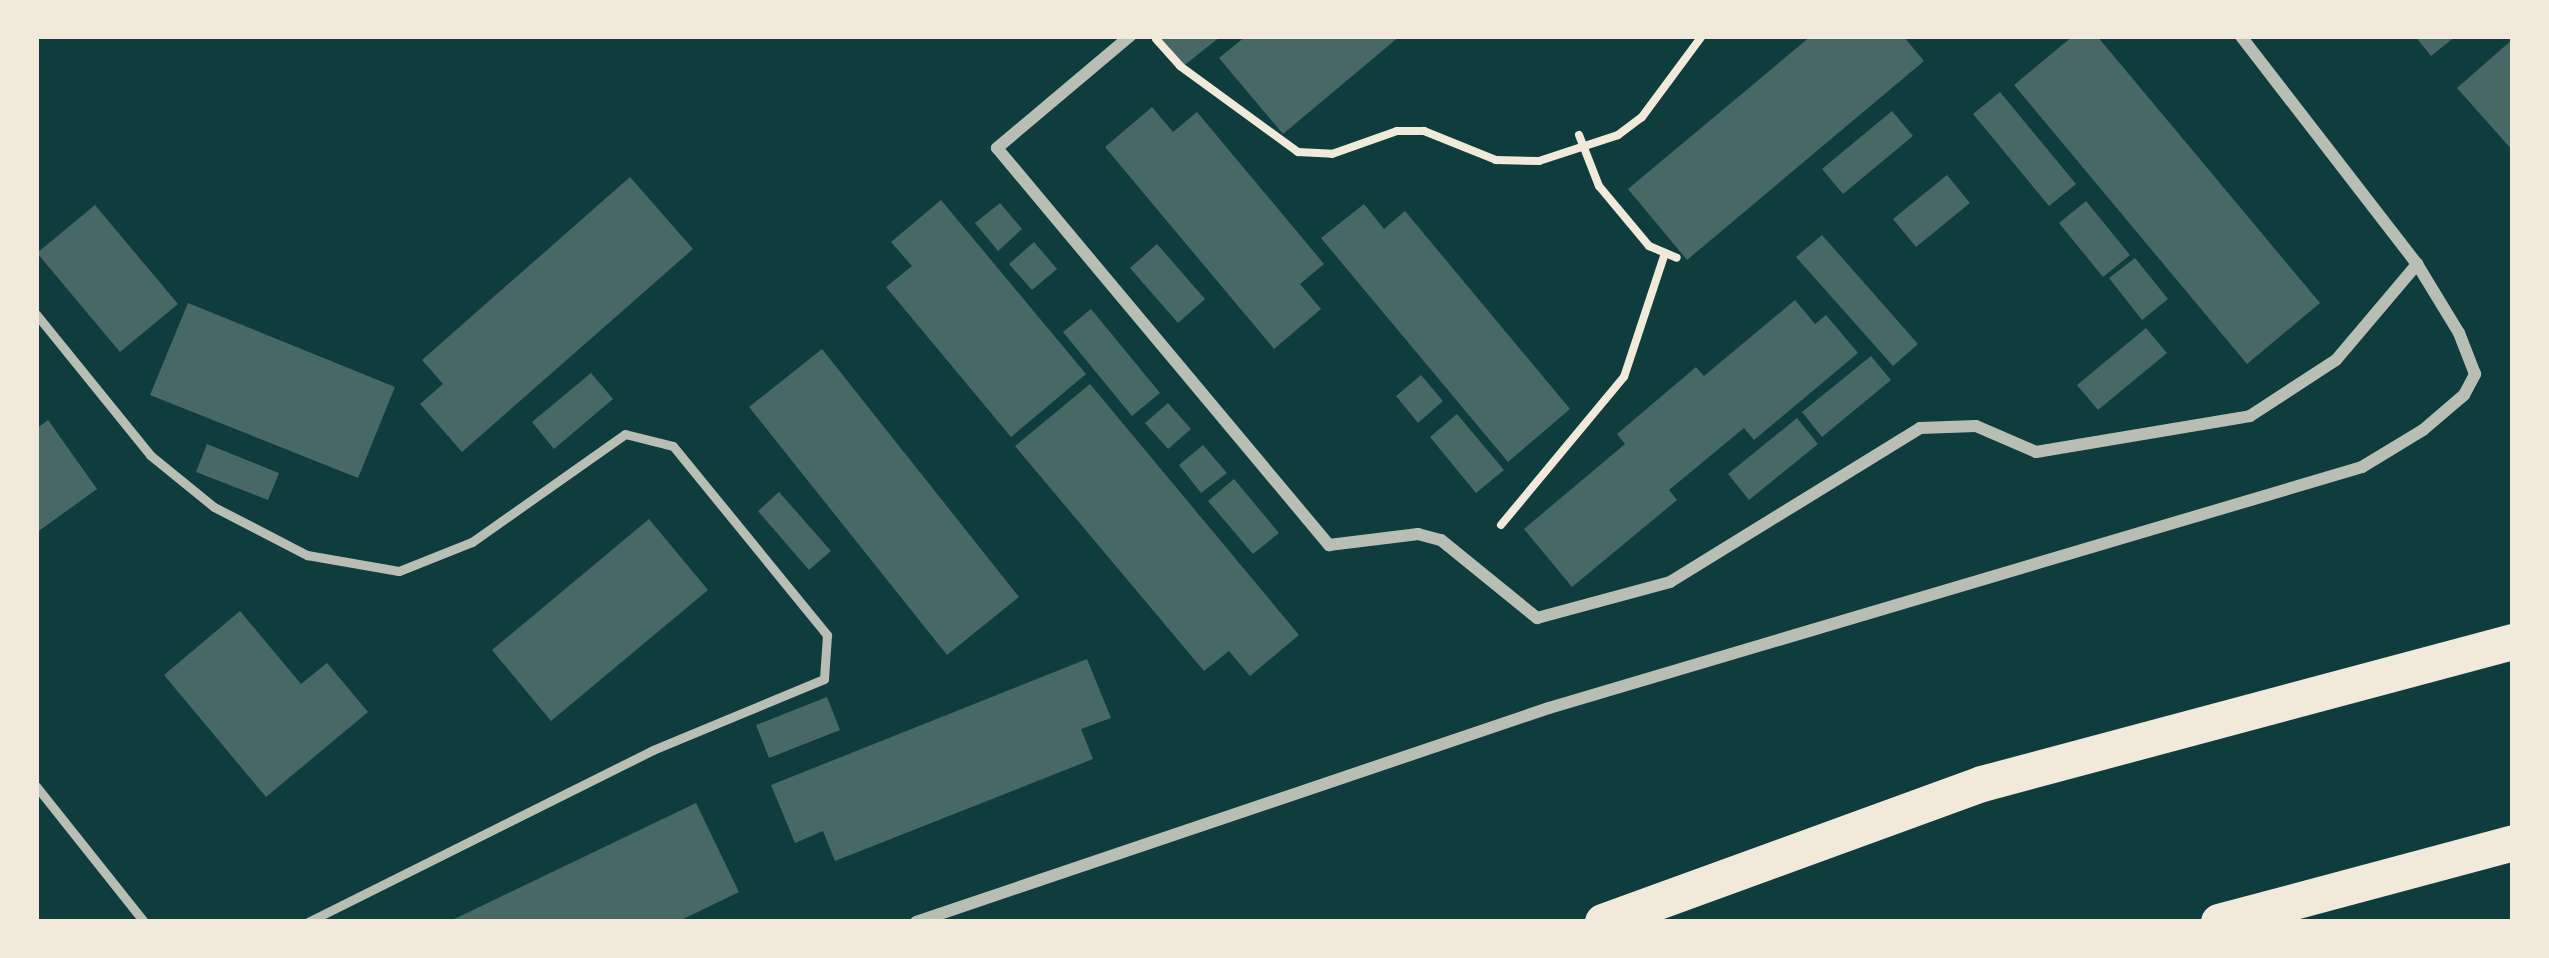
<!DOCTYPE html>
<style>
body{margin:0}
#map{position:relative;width:2549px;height:958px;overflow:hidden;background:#0f3d3e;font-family:Quicksand,sans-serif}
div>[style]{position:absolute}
.building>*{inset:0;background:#486865}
.path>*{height:8px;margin:-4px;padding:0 4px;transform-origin:4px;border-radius:4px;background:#f1e9da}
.service>*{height:9px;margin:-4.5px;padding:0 4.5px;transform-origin:4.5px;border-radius:4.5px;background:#b8beb3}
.minor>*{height:12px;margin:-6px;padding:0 6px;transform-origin:6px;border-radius:6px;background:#b8beb3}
.motorway>*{height:36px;margin:-18px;padding:0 18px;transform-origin:18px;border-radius:18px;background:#f1e9da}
span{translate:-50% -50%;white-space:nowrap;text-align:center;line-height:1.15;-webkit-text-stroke:9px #f1e9da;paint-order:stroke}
.frame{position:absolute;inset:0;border:39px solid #f1e9da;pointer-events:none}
</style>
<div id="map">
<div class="building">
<i style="clip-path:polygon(1166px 36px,1221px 36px,1181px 68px,1159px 41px)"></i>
<i style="clip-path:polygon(1246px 36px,1400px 36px,1283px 134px,1219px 58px)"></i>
<i style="clip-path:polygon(1811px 36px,1903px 36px,1924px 61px,1687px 260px,1628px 189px)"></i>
<i style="clip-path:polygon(2073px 36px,2097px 36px,2320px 303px,2247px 364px,2014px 85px)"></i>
<i style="clip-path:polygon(2415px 36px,2456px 36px,2431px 56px)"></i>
<i style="clip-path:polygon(2513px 39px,2513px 151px,2457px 88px)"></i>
<i style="clip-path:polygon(2000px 92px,2076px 184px,2049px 206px,1973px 114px)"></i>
<i style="clip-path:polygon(1152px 107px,1173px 132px,1197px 112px,1324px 264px,1300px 284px,1321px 309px,1274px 349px,1105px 147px)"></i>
<i style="clip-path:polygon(1892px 111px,1913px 136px,1843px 194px,1822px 169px)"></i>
<i style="clip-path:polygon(1947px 175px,1970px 203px,1916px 247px,1893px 219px)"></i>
<i style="clip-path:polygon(630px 177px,693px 249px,462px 452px,420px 404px,443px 384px,422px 360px)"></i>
<i style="clip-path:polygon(941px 200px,1086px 374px,1011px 437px,886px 287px,912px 266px,891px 242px)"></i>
<i style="clip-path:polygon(2086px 201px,2130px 255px,2103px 277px,2059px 223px)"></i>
<i style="clip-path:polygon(1000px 203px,1022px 229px,998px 251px,975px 223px)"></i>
<i style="clip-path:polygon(1364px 204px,1384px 229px,1405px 211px,1570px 409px,1508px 462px,1321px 238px)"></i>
<i style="clip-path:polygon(95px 205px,178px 304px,120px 352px,37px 253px)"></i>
<i style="clip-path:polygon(1822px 235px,1918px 344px,1893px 366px,1796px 257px)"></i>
<i style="clip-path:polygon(1034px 242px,1057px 269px,1032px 290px,1009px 264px)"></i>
<i style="clip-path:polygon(1157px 244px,1205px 299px,1178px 323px,1130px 268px)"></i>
<i style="clip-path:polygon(2135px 258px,2168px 299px,2142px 320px,2109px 278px)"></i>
<i style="clip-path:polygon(1795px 300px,1815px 324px,1826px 315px,1858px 353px,1754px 440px,1744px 428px,1669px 490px,1677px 500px,1572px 587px,1524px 529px,1625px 444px,1617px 434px,1696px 367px,1704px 376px)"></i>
<i style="clip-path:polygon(188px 303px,395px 387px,358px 478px,150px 395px)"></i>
<i style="clip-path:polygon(1091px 309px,1160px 393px,1132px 416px,1063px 332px)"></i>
<i style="clip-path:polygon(2146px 328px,2167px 353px,2098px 410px,2077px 385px)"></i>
<i style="clip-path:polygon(822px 349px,1019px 597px,947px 655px,749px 407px)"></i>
<i style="clip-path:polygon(1871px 356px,1891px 380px,1822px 437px,1802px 412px)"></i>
<i style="clip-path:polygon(591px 373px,613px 399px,554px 449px,532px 422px)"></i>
<i style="clip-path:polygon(1421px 375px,1443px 401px,1418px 423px,1396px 396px)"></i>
<i style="clip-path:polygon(1090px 384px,1299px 635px,1250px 676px,1229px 651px,1204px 671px,1015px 446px)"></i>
<i style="clip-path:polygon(1168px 403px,1191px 429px,1168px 449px,1145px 423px)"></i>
<i style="clip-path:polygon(1457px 414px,1504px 470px,1476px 493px,1430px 437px)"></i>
<i style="clip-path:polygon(1797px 418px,1818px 444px,1749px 500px,1728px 474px)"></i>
<i style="clip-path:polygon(48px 420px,97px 489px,36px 533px,36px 429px)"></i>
<i style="clip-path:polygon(207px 444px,279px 473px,268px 500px,196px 472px)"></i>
<i style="clip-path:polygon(1203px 445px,1227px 473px,1201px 493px,1179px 465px)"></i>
<i style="clip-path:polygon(1234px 479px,1279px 533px,1253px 554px,1208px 501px)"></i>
<i style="clip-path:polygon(779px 492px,831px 551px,809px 570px,758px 511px)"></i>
<i style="clip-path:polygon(649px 519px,708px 590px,551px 721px,492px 650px)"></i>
<i style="clip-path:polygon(240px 611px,301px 684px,327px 663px,368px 712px,266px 797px,164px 675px)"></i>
<i style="clip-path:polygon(1087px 659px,1111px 718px,1081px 729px,1093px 759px,835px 861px,823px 831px,795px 843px,771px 785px)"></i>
<i style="clip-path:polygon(827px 697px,840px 730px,769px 758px,756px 725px)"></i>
<i style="clip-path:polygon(696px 803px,739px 892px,677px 922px,448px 922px)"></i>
</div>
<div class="path">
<i style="left:1156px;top:39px;width:36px;rotate:48deg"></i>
<i style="left:1180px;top:66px;width:146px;rotate:36.1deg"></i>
<i style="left:1298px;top:152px;width:34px;rotate:3deg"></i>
<i style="left:1332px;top:154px;width:69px;rotate:-19.5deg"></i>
<i style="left:1397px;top:131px;width:27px"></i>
<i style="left:1424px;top:131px;width:78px;rotate:21.9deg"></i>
<i style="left:1496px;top:160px;width:43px;rotate:1.3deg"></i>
<i style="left:1539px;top:161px;width:83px;rotate:-18.2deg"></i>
<i style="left:1618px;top:135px;width:30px;rotate:-37deg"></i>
<i style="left:1642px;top:117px;width:101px;rotate:-53.5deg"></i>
<i style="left:1579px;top:135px;width:55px;rotate:68.6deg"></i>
<i style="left:1599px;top:186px;width:78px;rotate:50.2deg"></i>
<i style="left:1649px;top:246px;width:30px;rotate:23deg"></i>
<i style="left:1501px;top:525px;width:192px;rotate:-50.3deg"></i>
<i style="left:1624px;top:377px;width:127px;rotate:-71.7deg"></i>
</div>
<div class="service">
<i style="left:36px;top:314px;width:181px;rotate:51deg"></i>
<i style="left:150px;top:455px;width:82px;rotate:39.1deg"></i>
<i style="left:214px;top:507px;width:105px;rotate:27.3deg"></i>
<i style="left:307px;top:555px;width:93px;rotate:9.9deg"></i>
<i style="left:399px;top:571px;width:79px;rotate:-21.7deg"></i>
<i style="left:472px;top:542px;width:187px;rotate:-35.2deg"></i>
<i style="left:625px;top:434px;width:49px;rotate:14deg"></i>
<i style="left:673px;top:446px;width:244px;rotate:50.8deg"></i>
<i style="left:827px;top:635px;width:44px;rotate:93.9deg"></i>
<i style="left:824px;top:679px;width:185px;rotate:157.5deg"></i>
<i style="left:653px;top:750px;width:385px;rotate:153.5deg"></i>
<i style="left:36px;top:786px;width:174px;rotate:51.5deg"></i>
</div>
<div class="minor">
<i style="left:1130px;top:36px;width:174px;rotate:139.9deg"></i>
<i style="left:997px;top:148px;width:518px;rotate:50.1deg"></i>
<i style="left:1329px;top:545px;width:90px;rotate:-7deg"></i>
<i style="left:1418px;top:534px;width:24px;rotate:15deg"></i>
<i style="left:1441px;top:540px;width:124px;rotate:39.1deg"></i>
<i style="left:1537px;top:618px;width:138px;rotate:-15.1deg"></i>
<i style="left:1670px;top:582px;width:294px;rotate:-31.6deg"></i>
<i style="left:1920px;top:428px;width:56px;rotate:-2deg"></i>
<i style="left:1976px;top:426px;width:65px;rotate:23.4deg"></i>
<i style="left:2036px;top:452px;width:217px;rotate:-9.5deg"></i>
<i style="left:2250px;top:416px;width:103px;rotate:-33.1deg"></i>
<i style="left:2336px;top:360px;width:126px;rotate:-49.8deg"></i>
<i style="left:916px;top:922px;width:668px;rotate:-18.68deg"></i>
<i style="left:1549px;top:708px;width:848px;rotate:-16.51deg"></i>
<i style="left:2362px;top:467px;width:71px;rotate:-31.2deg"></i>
<i style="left:2423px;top:430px;width:54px;rotate:-40.5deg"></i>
<i style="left:2464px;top:395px;width:24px;rotate:-62deg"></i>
<i style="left:2475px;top:374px;width:44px;rotate:-111.3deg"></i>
<i style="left:2459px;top:333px;width:81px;rotate:-121.3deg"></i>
<i style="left:2417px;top:264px;width:288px;rotate:-127.7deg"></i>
</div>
<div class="motorway">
<i style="left:1603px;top:922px;width:403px;rotate:-20deg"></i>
<i style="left:1982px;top:784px;width:550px;rotate:-14.97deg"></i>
<i style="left:2219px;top:922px;width:304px;rotate:-15deg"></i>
</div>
<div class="frame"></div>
</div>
